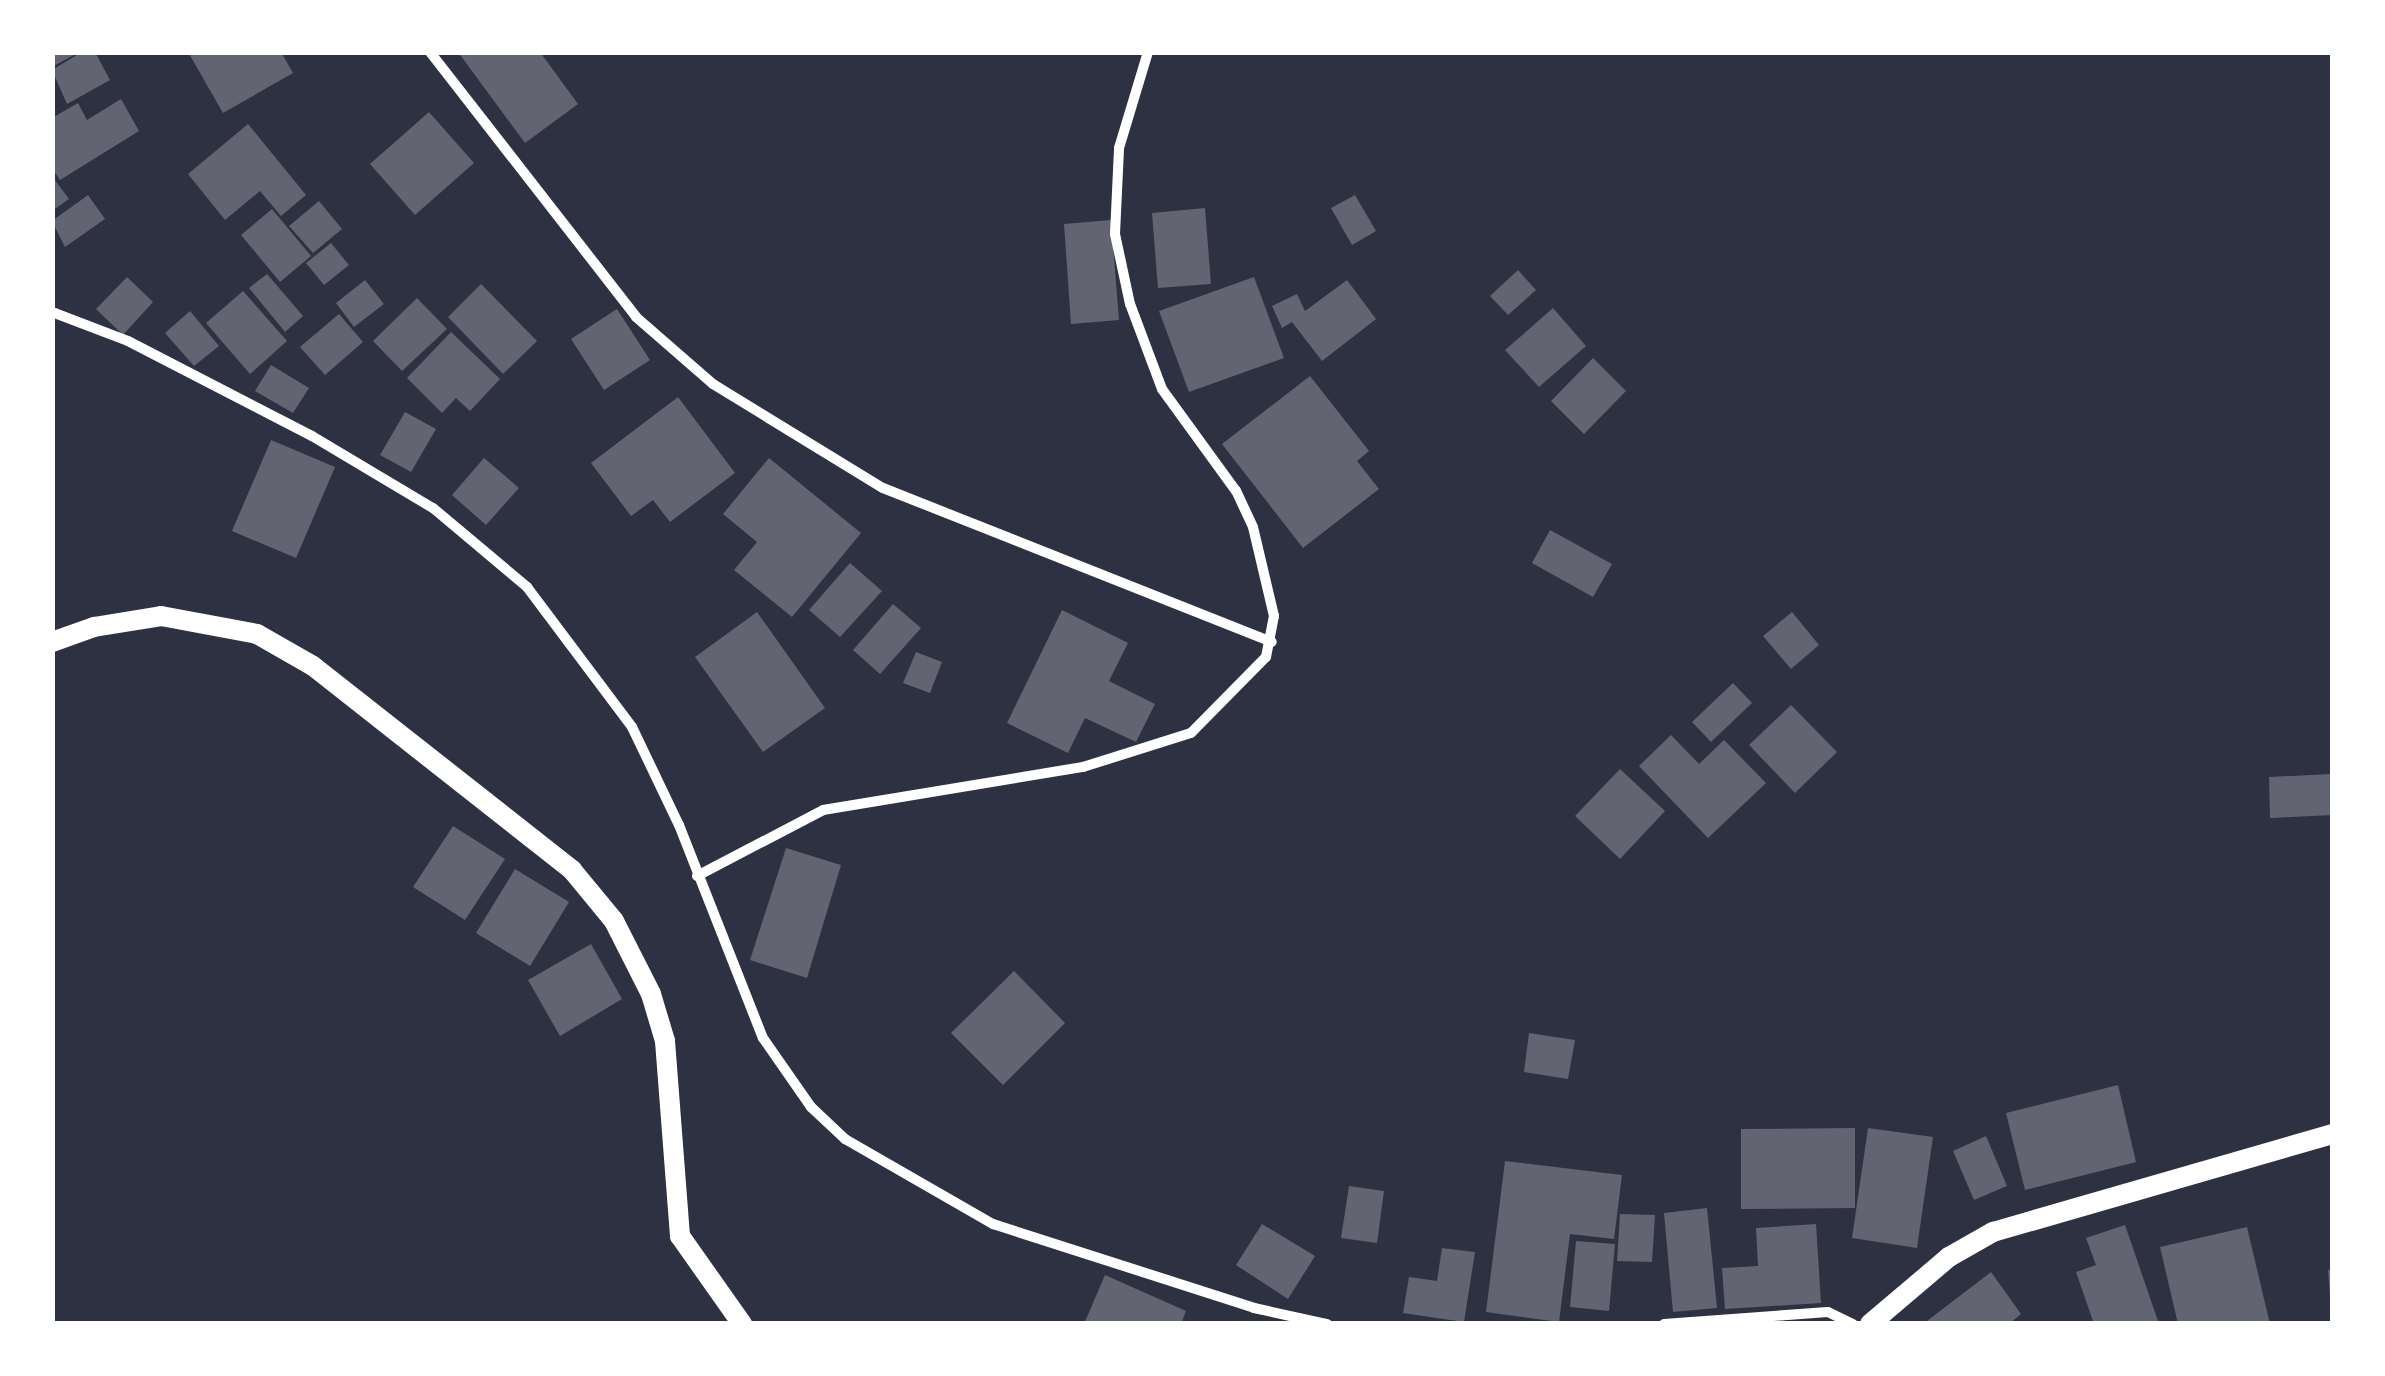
<!DOCTYPE html>
<style>
body{margin:0}
#map{position:relative;width:2385px;height:1376px;overflow:hidden;background:#2d3142;font-family:"Noto Sans",sans-serif}
div>[style]{position:absolute}
.building>*{inset:0;background:#626471}
.minor>*{height:10px;margin:-5px;padding:0 5px;transform-origin:5px;border-radius:5px;background:#fff}
.secondary>*{height:20px;margin:-10px;padding:0 10px;transform-origin:10px;border-radius:10px;background:#fff}
span{translate:-50% -50%;white-space:nowrap;text-align:center;line-height:1.15;-webkit-text-stroke:8px #fff;paint-order:stroke}
.frame{position:absolute;inset:0;border:55px solid #fff;pointer-events:none}
</style>
<div id="map">
<div class="building">
<i style="clip-path:polygon(52px 52px,79px 52px,52px 67px)"></i>
<i style="clip-path:polygon(82px 52px,95px 52px,110px 80px,67px 104px,52px 70px)"></i>
<i style="clip-path:polygon(188px 52px,281px 52px,293px 73px,223px 113px)"></i>
<i style="clip-path:polygon(458px 52px,540px 52px,578px 104px,525px 143px)"></i>
<i style="clip-path:polygon(121px 99px,139px 131px,60px 180px,52px 168px,52px 118px,78px 103px,87px 120px)"></i>
<i style="clip-path:polygon(429px 112px,474px 163px,415px 215px,370px 164px)"></i>
<i style="clip-path:polygon(248px 124px,306px 195px,281px 216px,260px 191px,225px 220px,188px 174px)"></i>
<i style="clip-path:polygon(52px 176px,69px 199px,52px 211px)"></i>
<i style="clip-path:polygon(88px 195px,105px 219px,65px 247px,52px 221px)"></i>
<i style="clip-path:polygon(1355px 195px,1376px 231px,1352px 245px,1331px 208px)"></i>
<i style="clip-path:polygon(319px 201px,342px 229px,313px 253px,289px 226px)"></i>
<i style="clip-path:polygon(1205px 208px,1211px 284px,1158px 288px,1152px 213px)"></i>
<i style="clip-path:polygon(272px 209px,311px 256px,280px 282px,241px 235px)"></i>
<i style="clip-path:polygon(1111px 220px,1119px 320px,1071px 324px,1064px 224px)"></i>
<i style="clip-path:polygon(331px 243px,349px 265px,324px 285px,306px 263px)"></i>
<i style="clip-path:polygon(1518px 270px,1536px 290px,1508px 315px,1490px 296px)"></i>
<i style="clip-path:polygon(267px 274px,303px 316px,285px 332px,249px 288px)"></i>
<i style="clip-path:polygon(127px 277px,153px 302px,123px 335px,96px 309px)"></i>
<i style="clip-path:polygon(1254px 277px,1284px 358px,1189px 392px,1159px 311px)"></i>
<i style="clip-path:polygon(365px 280px,384px 304px,354px 327px,336px 303px)"></i>
<i style="clip-path:polygon(1347px 280px,1376px 319px,1322px 361px,1292px 322px,1282px 328px,1272px 306px,1297px 294px,1305px 311px)"></i>
<i style="clip-path:polygon(481px 284px,537px 341px,503px 374px,448px 317px)"></i>
<i style="clip-path:polygon(243px 291px,287px 341px,250px 374px,206px 323px)"></i>
<i style="clip-path:polygon(417px 298px,447px 329px,402px 371px,373px 341px)"></i>
<i style="clip-path:polygon(1553px 308px,1586px 346px,1539px 387px,1505px 350px)"></i>
<i style="clip-path:polygon(617px 309px,650px 360px,604px 390px,571px 339px)"></i>
<i style="clip-path:polygon(190px 311px,219px 346px,194px 366px,165px 333px)"></i>
<i style="clip-path:polygon(339px 314px,363px 342px,325px 375px,300px 347px)"></i>
<i style="clip-path:polygon(451px 332px,500px 379px,470px 411px,456px 398px,442px 413px,407px 378px)"></i>
<i style="clip-path:polygon(1593px 358px,1626px 391px,1584px 434px,1551px 401px)"></i>
<i style="clip-path:polygon(271px 365px,309px 388px,293px 413px,255px 391px)"></i>
<i style="clip-path:polygon(1310px 376px,1369px 451px,1357px 461px,1379px 489px,1303px 548px,1222px 444px)"></i>
<i style="clip-path:polygon(678px 397px,735px 473px,670px 522px,653px 500px,631px 516px,591px 463px)"></i>
<i style="clip-path:polygon(405px 412px,436px 429px,411px 472px,380px 455px)"></i>
<i style="clip-path:polygon(271px 440px,335px 467px,296px 558px,232px 531px)"></i>
<i style="clip-path:polygon(484px 458px,519px 488px,486px 525px,452px 495px)"></i>
<i style="clip-path:polygon(769px 458px,861px 533px,792px 617px,734px 570px,757px 542px,723px 514px)"></i>
<i style="clip-path:polygon(1550px 530px,1612px 564px,1593px 597px,1532px 563px)"></i>
<i style="clip-path:polygon(850px 563px,882px 591px,840px 637px,809px 610px)"></i>
<i style="clip-path:polygon(893px 604px,921px 628px,880px 674px,853px 650px)"></i>
<i style="clip-path:polygon(1062px 610px,1128px 643px,1109px 681px,1155px 704px,1136px 742px,1085px 718px,1068px 753px,1007px 723px)"></i>
<i style="clip-path:polygon(757px 612px,825px 708px,763px 752px,695px 657px)"></i>
<i style="clip-path:polygon(1792px 612px,1819px 645px,1791px 669px,1763px 636px)"></i>
<i style="clip-path:polygon(916px 652px,942px 662px,930px 693px,903px 683px)"></i>
<i style="clip-path:polygon(1733px 683px,1752px 703px,1711px 742px,1692px 722px)"></i>
<i style="clip-path:polygon(1791px 705px,1837px 752px,1795px 793px,1749px 745px)"></i>
<i style="clip-path:polygon(1671px 735px,1699px 764px,1724px 740px,1766px 783px,1708px 838px,1639px 766px)"></i>
<i style="clip-path:polygon(1620px 769px,1665px 811px,1620px 859px,1575px 816px)"></i>
<i style="clip-path:polygon(2332px 774px,2332px 815px,2270px 818px,2269px 777px)"></i>
<i style="clip-path:polygon(453px 826px,505px 859px,465px 920px,413px 887px)"></i>
<i style="clip-path:polygon(786px 848px,841px 865px,807px 978px,750px 960px)"></i>
<i style="clip-path:polygon(515px 869px,569px 902px,530px 966px,476px 933px)"></i>
<i style="clip-path:polygon(591px 944px,622px 999px,560px 1036px,528px 980px)"></i>
<i style="clip-path:polygon(1014px 971px,1065px 1023px,1003px 1085px,951px 1033px)"></i>
<i style="clip-path:polygon(1529px 1033px,1575px 1040px,1568px 1079px,1524px 1072px)"></i>
<i style="clip-path:polygon(2118px 1085px,2136px 1162px,2025px 1190px,2006px 1113px)"></i>
<i style="clip-path:polygon(1855px 1128px,1855px 1208px,1741px 1209px,1741px 1129px)"></i>
<i style="clip-path:polygon(1868px 1128px,1933px 1137px,1917px 1248px,1852px 1238px)"></i>
<i style="clip-path:polygon(1986px 1136px,2007px 1186px,1974px 1200px,1953px 1151px)"></i>
<i style="clip-path:polygon(1505px 1161px,1622px 1175px,1614px 1239px,1570px 1234px,1559px 1322px,1486px 1312px)"></i>
<i style="clip-path:polygon(1349px 1186px,1384px 1191px,1377px 1243px,1341px 1238px)"></i>
<i style="clip-path:polygon(1707px 1208px,1717px 1308px,1673px 1312px,1664px 1213px)"></i>
<i style="clip-path:polygon(1620px 1214px,1655px 1215px,1652px 1262px,1617px 1261px)"></i>
<i style="clip-path:polygon(1262px 1224px,1315px 1256px,1288px 1299px,1236px 1265px)"></i>
<i style="clip-path:polygon(1816px 1224px,1821px 1303px,1725px 1309px,1722px 1268px,1758px 1266px,1756px 1228px)"></i>
<i style="clip-path:polygon(2125px 1225px,2159px 1324px,2094px 1324px,2076px 1272px,2096px 1265px,2086px 1238px)"></i>
<i style="clip-path:polygon(2247px 1227px,2270px 1324px,2178px 1324px,2160px 1247px)"></i>
<i style="clip-path:polygon(1576px 1241px,1615px 1244px,1609px 1311px,1570px 1307px)"></i>
<i style="clip-path:polygon(1442px 1248px,1475px 1252px,1464px 1322px,1403px 1313px,1409px 1277px,1437px 1281px)"></i>
<i style="clip-path:polygon(2332px 1269px,2332px 1296px,2330px 1296px,2328px 1270px)"></i>
<i style="clip-path:polygon(1991px 1272px,2021px 1314px,2009px 1324px,1923px 1324px)"></i>
<i style="clip-path:polygon(1105px 1275px,1186px 1311px,1181px 1324px,1084px 1324px)"></i>
</div>
<div class="minor">
<i style="left:430px;top:52px;width:336px;rotate:52.1deg"></i>
<i style="left:636px;top:317px;width:102px;rotate:41deg"></i>
<i style="left:713px;top:384px;width:199px;rotate:31.5deg"></i>
<i style="left:883px;top:488px;width:418px;rotate:21.6deg"></i>
<i style="left:52px;top:312px;width:81px;rotate:20.9deg"></i>
<i style="left:128px;top:341px;width:207px;rotate:27.3deg"></i>
<i style="left:312px;top:436px;width:141px;rotate:30.8deg"></i>
<i style="left:433px;top:508px;width:123px;rotate:40deg"></i>
<i style="left:527px;top:587px;width:175px;rotate:53.1deg"></i>
<i style="left:632px;top:727px;width:109px;rotate:64.4deg"></i>
<i style="left:679px;top:825px;width:229px;rotate:68.5deg"></i>
<i style="left:763px;top:1038px;width:84px;rotate:55.2deg"></i>
<i style="left:811px;top:1107px;width:47px;rotate:43.3deg"></i>
<i style="left:845px;top:1139px;width:171px;rotate:29.9deg"></i>
<i style="left:993px;top:1224px;width:274px;rotate:17.8deg"></i>
<i style="left:1254px;top:1308px;width:75px;rotate:12.4deg"></i>
<i style="left:697px;top:876px;width:142px;rotate:-27.6deg"></i>
<i style="left:823px;top:810px;width:264px;rotate:-9.4deg"></i>
<i style="left:1083px;top:767px;width:113px;rotate:-17.5deg"></i>
<i style="left:1191px;top:733px;width:107px;rotate:-45.4deg"></i>
<i style="left:1266px;top:657px;width:42px;rotate:-79deg"></i>
<i style="left:1274px;top:616px;width:91px;rotate:-103.3deg"></i>
<i style="left:1253px;top:527px;width:40px;rotate:-115deg"></i>
<i style="left:1236px;top:491px;width:126px;rotate:-126deg"></i>
<i style="left:1162px;top:389px;width:91px;rotate:-110.6deg"></i>
<i style="left:1130px;top:304px;width:72px;rotate:-102.1deg"></i>
<i style="left:1115px;top:234px;width:86px;rotate:-87.3deg"></i>
<i style="left:1119px;top:148px;width:100px;rotate:-73.2deg"></i>
<i style="left:1664px;top:1324px;width:164px;rotate:-4.2deg"></i>
<i style="left:1828px;top:1312px;width:28px;rotate:26deg"></i>
</div>
<div class="secondary">
<i style="left:52px;top:642px;width:45px;rotate:-19.7deg"></i>
<i style="left:94px;top:627px;width:68px;rotate:-9.3deg"></i>
<i style="left:161px;top:616px;width:98px;rotate:10.6deg"></i>
<i style="left:257px;top:634px;width:64px;rotate:29.7deg"></i>
<i style="left:313px;top:666px;width:330px;rotate:38.2deg"></i>
<i style="left:572px;top:870px;width:66px;rotate:50.5deg"></i>
<i style="left:614px;top:921px;width:82px;rotate:63.1deg"></i>
<i style="left:651px;top:994px;width:49px;rotate:73.4deg"></i>
<i style="left:665px;top:1041px;width:196px;rotate:85.6deg"></i>
<i style="left:680px;top:1236px;width:108px;rotate:54.8deg"></i>
<i style="left:1870px;top:1324px;width:104px;rotate:-40.3deg"></i>
<i style="left:1949px;top:1257px;width:51px;rotate:-29.6deg"></i>
<i style="left:1993px;top:1232px;width:353px;rotate:-16.1deg"></i>
</div>
<div class="frame"></div>
</div>
